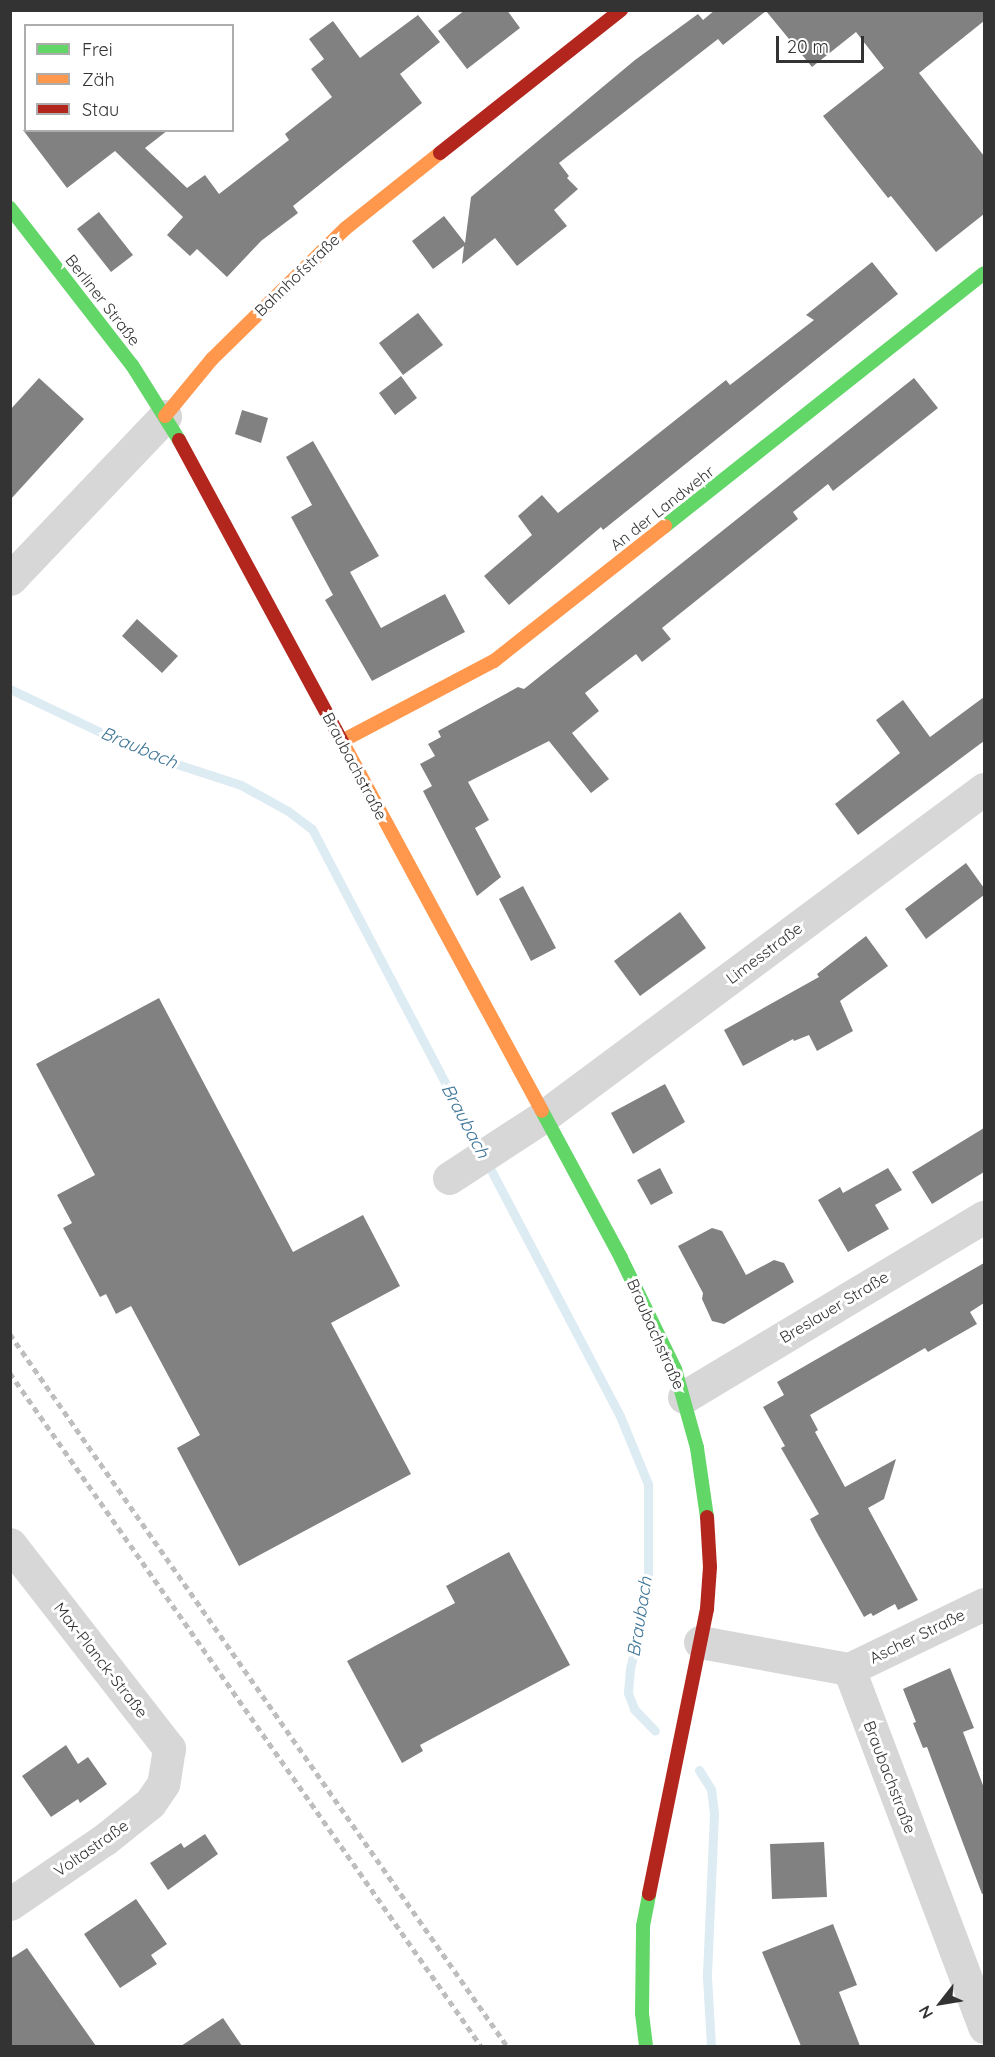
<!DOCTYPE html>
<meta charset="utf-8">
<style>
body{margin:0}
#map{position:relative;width:995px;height:2057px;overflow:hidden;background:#fff;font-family:Quicksand,sans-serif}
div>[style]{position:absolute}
.stream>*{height:9px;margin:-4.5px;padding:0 4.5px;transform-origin:4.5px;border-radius:4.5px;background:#ddebf3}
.building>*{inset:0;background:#818181}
.street>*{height:33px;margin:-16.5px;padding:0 16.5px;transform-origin:16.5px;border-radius:16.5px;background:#d7d7d7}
.fast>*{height:14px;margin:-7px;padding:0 7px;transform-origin:7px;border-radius:7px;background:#63d668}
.slow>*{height:14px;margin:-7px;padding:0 7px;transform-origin:7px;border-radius:7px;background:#ff974d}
.jam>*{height:14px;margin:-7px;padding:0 7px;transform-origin:7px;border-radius:7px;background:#b3261e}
.rail>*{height:4.5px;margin-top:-2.25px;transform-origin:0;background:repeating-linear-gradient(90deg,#bebebe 0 6px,transparent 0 10.5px)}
span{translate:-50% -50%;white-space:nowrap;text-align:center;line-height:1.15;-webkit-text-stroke:6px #fff;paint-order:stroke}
.street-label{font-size:16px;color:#333}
.water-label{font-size:18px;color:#3f7597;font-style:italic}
.frame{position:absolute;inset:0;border:12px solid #333;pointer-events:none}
.legend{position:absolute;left:24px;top:24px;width:210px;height:108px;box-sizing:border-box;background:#fff;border:2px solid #adadad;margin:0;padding:8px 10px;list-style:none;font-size:18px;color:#333}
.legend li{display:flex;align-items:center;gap:12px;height:30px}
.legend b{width:30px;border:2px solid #adadad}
.north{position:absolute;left:911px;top:1973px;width:60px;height:60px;-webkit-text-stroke:4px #fff;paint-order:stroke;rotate:239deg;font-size:16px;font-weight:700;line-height:24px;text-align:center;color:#333}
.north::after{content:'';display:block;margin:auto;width:21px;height:27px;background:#333;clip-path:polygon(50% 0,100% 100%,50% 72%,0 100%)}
.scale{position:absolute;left:776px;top:36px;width:88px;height:27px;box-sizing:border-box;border:3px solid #333;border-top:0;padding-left:8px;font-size:18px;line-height:21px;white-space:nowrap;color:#333;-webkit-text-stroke:4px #fff;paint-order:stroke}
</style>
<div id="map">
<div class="stream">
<i style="left:10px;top:689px;width:151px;rotate:25.5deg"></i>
<i style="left:146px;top:754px;width:100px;rotate:18.1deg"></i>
<i style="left:241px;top:785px;width:54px;rotate:29deg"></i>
<i style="left:288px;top:811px;width:30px;rotate:37deg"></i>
<i style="left:312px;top:829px;width:663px;rotate:62.31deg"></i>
<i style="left:620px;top:1416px;width:74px;rotate:67.6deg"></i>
<i style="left:648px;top:1484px;width:104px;rotate:90deg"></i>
<i style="left:648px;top:1588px;width:83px;rotate:102.5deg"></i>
<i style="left:630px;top:1669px;width:24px;rotate:95deg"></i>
<i style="left:628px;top:1693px;width:17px;rotate:69deg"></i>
<i style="left:634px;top:1709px;width:30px;rotate:46deg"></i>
<i style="left:699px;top:1770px;width:22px;rotate:58deg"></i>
<i style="left:711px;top:1789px;width:25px;rotate:83deg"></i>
<i style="left:714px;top:1814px;width:163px;rotate:92.5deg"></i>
<i style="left:707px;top:1977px;width:69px;rotate:86.7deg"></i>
</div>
<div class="building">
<i style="clip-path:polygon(465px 10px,507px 10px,520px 28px,467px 69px,438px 31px)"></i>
<i style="clip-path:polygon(715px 10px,984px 10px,984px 21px,919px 73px,984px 156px,984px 214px,936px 252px,891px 196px,888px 198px,823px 116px,884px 68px,856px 32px,812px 67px,766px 11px,723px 45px,718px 39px,559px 163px,569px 176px,567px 178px,578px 189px,554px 210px,567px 226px,517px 266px,495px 238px,462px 264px,464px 246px,433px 269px,412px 241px,444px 216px,465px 243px,471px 197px,635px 60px,698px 14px,703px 20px)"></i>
<i style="clip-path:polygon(418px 15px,440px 42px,400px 74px,422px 103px,293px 206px,298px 213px,261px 241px,227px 277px,197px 249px,190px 256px,167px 235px,183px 217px,115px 151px,67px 188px,23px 130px,168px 130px,145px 148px,187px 188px,205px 175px,219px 194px,289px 140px,285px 134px,332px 97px,311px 69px,324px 59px,309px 39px,333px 21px,360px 58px)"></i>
<i style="clip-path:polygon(99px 212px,133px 255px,111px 272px,77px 229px)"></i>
<i style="clip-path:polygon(872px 262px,898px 294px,603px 530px,601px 527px,509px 605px,484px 576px,532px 535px,518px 516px,542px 495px,558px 513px,726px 380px,730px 385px,814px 320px,806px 315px)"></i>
<i style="clip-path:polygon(418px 313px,443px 345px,403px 375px,379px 343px)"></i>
<i style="clip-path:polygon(401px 376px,417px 398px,395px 415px,379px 393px)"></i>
<i style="clip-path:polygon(39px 378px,84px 419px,10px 500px,10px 410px)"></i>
<i style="clip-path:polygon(914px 378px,938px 408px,833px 491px,828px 484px,793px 512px,798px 519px,662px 628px,671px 639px,642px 662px,636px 654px,585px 693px,599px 711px,572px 733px,609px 779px,591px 793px,549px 741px,468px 782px,489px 820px,475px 828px,501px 877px,477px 896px,423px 791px,432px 786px,420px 764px,435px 756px,428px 744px,441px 737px,438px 731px,518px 687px,524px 689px)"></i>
<i style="clip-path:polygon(242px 410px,268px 418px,261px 443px,235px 434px)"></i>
<i style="clip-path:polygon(313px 441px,379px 556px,350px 572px,381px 628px,445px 594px,465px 632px,372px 681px,325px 600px,333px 595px,291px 517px,312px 505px,286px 457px)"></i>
<i style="clip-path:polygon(137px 619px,178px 656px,162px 673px,122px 636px)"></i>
<i style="clip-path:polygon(984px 697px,984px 741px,858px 835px,835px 804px,900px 753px,876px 720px,903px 700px,930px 737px)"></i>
<i style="clip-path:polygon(966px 863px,984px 888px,984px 895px,926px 939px,905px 909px)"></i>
<i style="clip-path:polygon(523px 886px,556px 948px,531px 961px,499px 899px)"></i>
<i style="clip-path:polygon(680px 912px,706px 948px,640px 996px,614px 961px)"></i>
<i style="clip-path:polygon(866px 936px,888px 966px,840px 1001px,853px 1031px,817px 1051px,809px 1035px,794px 1041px,793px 1039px,743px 1066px,724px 1030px,819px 977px,817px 974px)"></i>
<i style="clip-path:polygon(159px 998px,293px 1252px,363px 1215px,400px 1286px,331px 1323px,411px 1474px,239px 1566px,177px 1448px,200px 1435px,131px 1306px,116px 1314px,106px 1294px,100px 1297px,63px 1228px,72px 1223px,57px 1195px,95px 1175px,36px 1064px)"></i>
<i style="clip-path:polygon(665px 1084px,685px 1122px,633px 1154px,611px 1113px)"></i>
<i style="clip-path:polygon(984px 1128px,984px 1172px,932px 1204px,912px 1172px)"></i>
<i style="clip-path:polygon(660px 1168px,673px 1193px,651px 1205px,637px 1180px)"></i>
<i style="clip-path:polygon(888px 1168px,902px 1190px,875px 1205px,889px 1229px,848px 1252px,818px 1200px,840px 1187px,843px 1193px)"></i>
<i style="clip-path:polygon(712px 1228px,722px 1231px,746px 1275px,774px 1260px,784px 1263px,794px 1282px,724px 1324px,712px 1321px,702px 1299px,703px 1293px,678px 1246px)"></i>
<i style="clip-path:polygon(984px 1263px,984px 1303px,970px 1312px,977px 1324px,928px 1352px,925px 1348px,810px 1415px,818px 1430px,815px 1432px,845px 1487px,896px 1459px,884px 1499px,868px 1508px,918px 1600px,898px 1610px,895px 1604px,873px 1616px,871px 1613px,864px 1617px,816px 1531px,810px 1519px,819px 1514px,781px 1448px,785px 1446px,763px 1407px,784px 1395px,777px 1382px)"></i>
<i style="clip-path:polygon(509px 1552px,570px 1665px,420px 1745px,423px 1751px,402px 1763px,347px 1661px,455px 1603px,446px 1586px)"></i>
<i style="clip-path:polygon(950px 1668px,974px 1728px,963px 1732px,984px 1788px,984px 1893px,982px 1894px,927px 1747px,923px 1748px,913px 1723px,916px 1722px,903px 1689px)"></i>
<i style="clip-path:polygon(66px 1745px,78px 1764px,88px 1757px,107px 1784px,80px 1803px,78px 1799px,51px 1817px,22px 1776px)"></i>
<i style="clip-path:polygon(205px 1834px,218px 1854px,168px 1890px,150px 1863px,181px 1843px,184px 1848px)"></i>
<i style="clip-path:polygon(824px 1842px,827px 1897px,772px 1899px,770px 1844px)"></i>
<i style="clip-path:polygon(136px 1899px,167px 1944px,151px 1955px,157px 1964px,120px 1988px,84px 1934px)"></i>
<i style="clip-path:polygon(833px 1924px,857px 1985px,839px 1992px,860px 2046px,801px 2046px,762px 1952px)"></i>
<i style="clip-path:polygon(27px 1948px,96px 2046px,10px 2046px,10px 1959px)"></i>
<i style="clip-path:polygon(223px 2018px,242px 2046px,181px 2046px)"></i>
</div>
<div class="street">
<i style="left:10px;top:579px;width:225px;rotate:-46.4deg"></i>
<i style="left:449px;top:1178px;width:113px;rotate:-33.1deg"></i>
<i style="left:544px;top:1116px;width:548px;rotate:-36.62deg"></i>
<i style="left:684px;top:1397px;width:350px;rotate:-31deg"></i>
<i style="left:10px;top:1544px;width:259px;rotate:52.1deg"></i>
<i style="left:169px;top:1748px;width:36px;rotate:99deg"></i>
<i style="left:163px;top:1784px;width:23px;rotate:124deg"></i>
<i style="left:150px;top:1803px;width:58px;rotate:141.3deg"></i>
<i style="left:105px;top:1839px;width:115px;rotate:145.6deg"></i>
<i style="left:700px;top:1642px;width:151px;rotate:10.3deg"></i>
<i style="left:849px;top:1669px;width:383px;rotate:69.3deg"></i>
<i style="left:849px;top:1669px;width:150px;rotate:-25.7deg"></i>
</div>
<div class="fast">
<i style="left:10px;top:208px;width:199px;rotate:52.2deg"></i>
<i style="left:132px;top:365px;width:89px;rotate:57.9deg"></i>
<i style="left:665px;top:526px;width:407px;rotate:-38.4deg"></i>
<i style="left:542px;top:1111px;width:167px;rotate:61.7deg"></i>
<i style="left:621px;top:1258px;width:123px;rotate:64.1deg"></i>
<i style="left:675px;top:1369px;width:82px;rotate:74.4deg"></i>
<i style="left:697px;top:1448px;width:70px;rotate:81.8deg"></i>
<i style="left:646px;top:2046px;width:33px;rotate:-97deg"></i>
<i style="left:642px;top:2013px;width:87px;rotate:-89.3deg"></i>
<i style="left:643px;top:1926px;width:33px;rotate:-79deg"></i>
</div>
<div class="slow">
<i style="left:165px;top:416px;width:74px;rotate:-50.5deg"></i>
<i style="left:212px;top:359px;width:187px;rotate:-44.4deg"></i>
<i style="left:346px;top:228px;width:120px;rotate:-38.6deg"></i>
<i style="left:342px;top:741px;width:172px;rotate:-27.8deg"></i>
<i style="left:494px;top:661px;width:218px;rotate:-38.3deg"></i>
<i style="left:343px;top:743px;width:418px;rotate:61.6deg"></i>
</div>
<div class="jam">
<i style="left:440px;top:153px;width:231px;rotate:-38.3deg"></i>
<i style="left:179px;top:440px;width:345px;rotate:61.6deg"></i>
<i style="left:649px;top:1894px;width:291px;rotate:-78.5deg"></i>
<i style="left:707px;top:1609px;width:42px;rotate:-85.9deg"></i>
<i style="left:710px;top:1567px;width:50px;rotate:-93.4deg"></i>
</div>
<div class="rail">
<i style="left:10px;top:1334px;width:868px;rotate:55.08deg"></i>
<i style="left:10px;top:1373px;width:821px;rotate:55.01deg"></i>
</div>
<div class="street-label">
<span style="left:297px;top:275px;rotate:-44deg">Bahnhofstraße</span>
<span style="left:103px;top:300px;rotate:52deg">Berliner Straße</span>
<span style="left:662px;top:508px;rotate:-38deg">An der Landwehr</span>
<span style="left:355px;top:766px;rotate:62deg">Braubachstraße</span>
<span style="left:764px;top:953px;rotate:-37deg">Limesstraße</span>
<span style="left:834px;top:1307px;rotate:-31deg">Breslauer Straße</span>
<span style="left:656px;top:1334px;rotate:66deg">Braubachstraße</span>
<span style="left:917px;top:1636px;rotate:-26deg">Ascher Straße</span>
<span style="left:101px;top:1660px;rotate:52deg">Max-Planck-Straße</span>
<span style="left:890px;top:1777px;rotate:69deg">Braubachstraße</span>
<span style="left:91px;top:1848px;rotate:-35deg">Voltastraße</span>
</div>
<div class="water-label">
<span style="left:139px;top:748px;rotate:23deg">Braubach</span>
<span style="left:465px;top:1121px;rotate:62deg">Braubach</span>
<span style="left:640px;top:1617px;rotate:-81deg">Braubach</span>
</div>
<div class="frame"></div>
<ul class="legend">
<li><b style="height:8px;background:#63d668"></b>Frei</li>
<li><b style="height:8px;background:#ff974d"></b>Zäh</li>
<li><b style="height:8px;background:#b3261e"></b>Stau</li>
</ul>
<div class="north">N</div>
<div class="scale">20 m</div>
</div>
